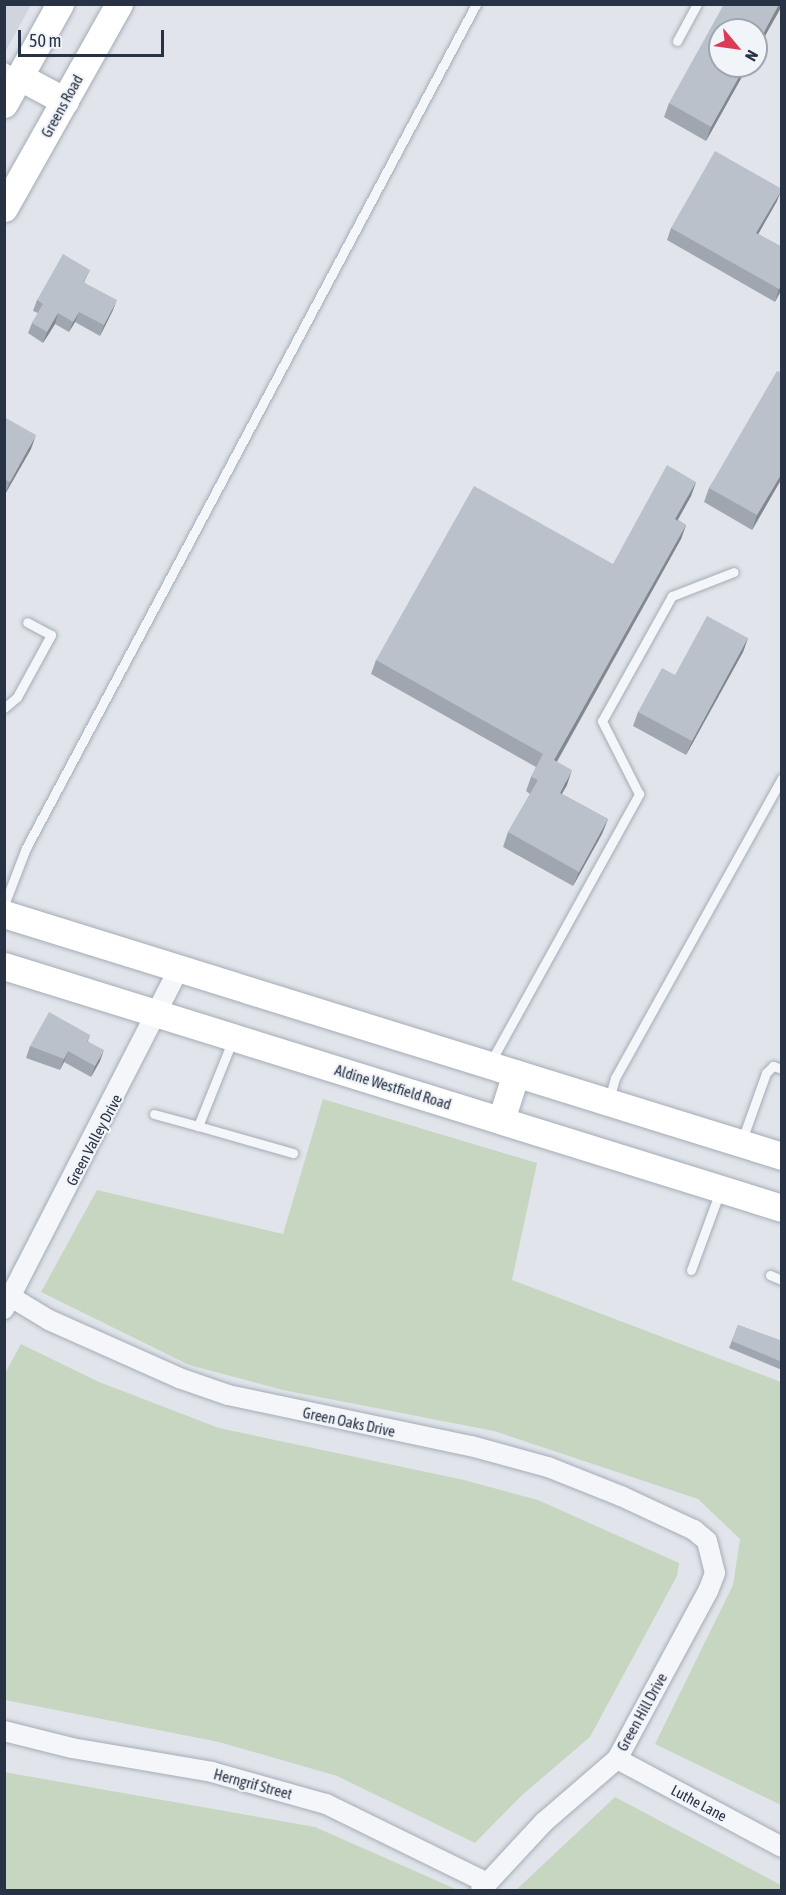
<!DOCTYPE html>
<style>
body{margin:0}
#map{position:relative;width:786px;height:1895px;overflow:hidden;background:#e1e5eb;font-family:"Asap Condensed",sans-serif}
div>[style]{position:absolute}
.built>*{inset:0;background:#cfd4dd}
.green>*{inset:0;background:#c7d6c1}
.roads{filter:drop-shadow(0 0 2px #a5acb6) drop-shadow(0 0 2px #a5acb6)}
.service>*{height:9px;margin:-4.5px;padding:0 4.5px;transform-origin:4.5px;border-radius:4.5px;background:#f4f6f9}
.minor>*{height:20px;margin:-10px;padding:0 10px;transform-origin:10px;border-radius:10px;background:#f4f6f9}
.secondary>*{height:27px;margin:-13.5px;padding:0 13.5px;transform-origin:13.5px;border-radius:13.5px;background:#fff}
.wall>*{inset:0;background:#a0a6af}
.shaded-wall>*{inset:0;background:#82878e}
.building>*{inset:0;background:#bac1cb}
span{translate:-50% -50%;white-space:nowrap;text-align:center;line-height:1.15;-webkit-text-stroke:4.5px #f1f4f8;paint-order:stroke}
.street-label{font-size:15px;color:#273244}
.frame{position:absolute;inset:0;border:6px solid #273244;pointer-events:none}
.north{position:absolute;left:708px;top:18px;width:60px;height:60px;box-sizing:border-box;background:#f1f4f8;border:2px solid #a0a6b0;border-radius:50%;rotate:119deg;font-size:16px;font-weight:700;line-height:24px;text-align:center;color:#273244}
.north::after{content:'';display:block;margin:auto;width:21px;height:27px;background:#db3b55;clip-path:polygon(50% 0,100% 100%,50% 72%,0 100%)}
.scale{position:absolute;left:18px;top:30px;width:146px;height:27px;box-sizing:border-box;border:3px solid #273244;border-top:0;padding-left:8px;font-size:18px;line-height:21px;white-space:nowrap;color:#273244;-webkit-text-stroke:4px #f1f4f8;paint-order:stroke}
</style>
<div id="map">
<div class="built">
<i style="clip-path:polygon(5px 4px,31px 5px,5px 52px,4px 5px)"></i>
</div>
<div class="green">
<i style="clip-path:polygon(323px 1099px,537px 1163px,512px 1280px,781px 1382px,781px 1805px,655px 1744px,733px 1585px,740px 1539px,698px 1499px,494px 1431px,283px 1390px,189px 1365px,41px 1292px,97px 1190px,283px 1234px)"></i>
<i style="clip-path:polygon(21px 1344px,99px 1382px,219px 1428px,464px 1480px,538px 1500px,679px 1563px,677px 1576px,590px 1737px,521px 1796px,475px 1843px,337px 1776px,219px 1742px,5px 1700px,4px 1375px)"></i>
<i style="clip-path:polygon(4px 1772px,315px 1827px,458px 1890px,5px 1890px)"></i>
<i style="clip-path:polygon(615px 1797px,781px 1885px,781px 1890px,516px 1890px)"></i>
</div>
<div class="roads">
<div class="service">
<i style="left:677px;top:41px;width:42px;rotate:-61.6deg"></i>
<i style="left:4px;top:67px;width:16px;rotate:30deg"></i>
<i style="left:4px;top:708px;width:17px;rotate:-40deg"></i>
<i style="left:17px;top:697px;width:71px;rotate:-61.3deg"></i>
<i style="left:51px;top:635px;width:27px;rotate:-152deg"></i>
<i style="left:4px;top:905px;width:61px;rotate:-68.9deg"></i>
<i style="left:26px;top:848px;width:956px;rotate:-61.93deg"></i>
<i style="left:233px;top:1039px;width:94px;rotate:111.9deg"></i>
<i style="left:198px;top:1126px;width:99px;rotate:15.9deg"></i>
<i style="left:490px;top:1063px;width:308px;rotate:-61deg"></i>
<i style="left:639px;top:794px;width:82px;rotate:-116.9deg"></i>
<i style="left:602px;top:721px;width:143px;rotate:-60.8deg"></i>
<i style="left:672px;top:596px;width:66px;rotate:-21.2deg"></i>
<i style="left:609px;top:1100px;width:23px;rotate:-75deg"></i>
<i style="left:615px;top:1078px;width:343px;rotate:-60.9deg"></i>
<i style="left:154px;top:1114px;width:46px;rotate:15.3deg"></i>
<i style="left:742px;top:1140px;width:71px;rotate:-70.3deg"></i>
<i style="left:766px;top:1073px;width:10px;rotate:-45deg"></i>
<i style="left:773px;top:1066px;width:9px;rotate:18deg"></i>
<i style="left:691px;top:1270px;width:84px;rotate:-69.8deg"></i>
<i style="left:770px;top:1275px;width:13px;rotate:23deg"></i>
</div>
<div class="minor">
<i style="left:11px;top:1297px;width:44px;rotate:31.2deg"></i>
<i style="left:49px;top:1320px;width:142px;rotate:24deg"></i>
<i style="left:179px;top:1378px;width:52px;rotate:19.1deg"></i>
<i style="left:228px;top:1395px;width:248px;rotate:11.9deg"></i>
<i style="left:471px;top:1446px;width:80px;rotate:15.3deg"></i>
<i style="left:548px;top:1467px;width:79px;rotate:21.7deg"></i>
<i style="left:621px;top:1496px;width:81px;rotate:25deg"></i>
<i style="left:694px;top:1530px;width:17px;rotate:40deg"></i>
<i style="left:707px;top:1541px;width:33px;rotate:76deg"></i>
<i style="left:715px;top:1573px;width:19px;rotate:111deg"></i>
<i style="left:708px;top:1591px;width:191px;rotate:118.4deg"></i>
<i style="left:617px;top:1759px;width:96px;rotate:139.2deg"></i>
<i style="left:544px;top:1822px;width:93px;rotate:132.8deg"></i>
<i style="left:4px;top:1309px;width:382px;rotate:-62.8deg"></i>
<i style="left:4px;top:1731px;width:70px;rotate:14deg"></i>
<i style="left:72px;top:1748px;width:142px;rotate:9.7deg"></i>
<i style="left:212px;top:1772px;width:118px;rotate:15.7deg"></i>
<i style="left:326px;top:1804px;width:177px;rotate:26.1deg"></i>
<i style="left:617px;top:1759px;width:187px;rotate:28.1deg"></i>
</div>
<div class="secondary">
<i style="left:20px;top:77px;width:51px;rotate:28.1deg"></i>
<i style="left:4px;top:104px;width:115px;rotate:-60.8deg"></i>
<i style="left:4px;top:208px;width:234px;rotate:-60.6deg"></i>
<i style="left:4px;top:914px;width:815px;rotate:17.28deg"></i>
<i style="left:4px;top:966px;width:815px;rotate:17.28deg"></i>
<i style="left:501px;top:1120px;width:49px;rotate:-72.3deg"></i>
</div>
</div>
<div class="wall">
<i style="clip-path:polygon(782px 4px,756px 52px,720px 66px,748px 66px,706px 141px,664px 117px,669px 103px)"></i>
<i style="clip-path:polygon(777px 201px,758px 234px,782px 247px,782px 295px,779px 294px,775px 302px,667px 240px,671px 228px)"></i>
<i style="clip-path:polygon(90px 270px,84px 282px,113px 310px,100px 336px,75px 322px,69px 332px,55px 324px,43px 343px,28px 333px,32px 323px,38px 313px,33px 311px,37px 300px)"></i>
<i style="clip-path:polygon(782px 373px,782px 478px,752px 530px,704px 502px,709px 488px)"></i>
<i style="clip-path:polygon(4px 417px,31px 449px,4px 496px)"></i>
<i style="clip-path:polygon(696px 482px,691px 496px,678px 520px,686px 525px,681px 539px,557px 762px,567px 785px,562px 794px,608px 819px,602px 834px,573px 886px,503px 847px,508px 832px,530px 794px,526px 791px,531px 777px,536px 767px,371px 674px,376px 660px,613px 564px)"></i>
<i style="clip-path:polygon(748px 638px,743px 652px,686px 755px,633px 726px,638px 712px,675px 675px)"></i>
<i style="clip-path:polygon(90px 1035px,88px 1041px,100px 1061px,91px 1077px,64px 1062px,60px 1070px,26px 1058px,30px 1046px)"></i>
<i style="clip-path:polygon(738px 1325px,782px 1341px,782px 1370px,729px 1348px)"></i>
</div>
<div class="shaded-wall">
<i style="clip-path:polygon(779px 4px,782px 4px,782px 6px,756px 52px,756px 47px)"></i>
<i style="clip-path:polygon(745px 66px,748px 66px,706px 141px,711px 127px)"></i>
<i style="clip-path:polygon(782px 189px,777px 201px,752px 245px,756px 233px)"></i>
<i style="clip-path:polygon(782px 286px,779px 294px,775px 302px,779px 289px)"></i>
<i style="clip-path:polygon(117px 300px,113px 310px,100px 336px,104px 325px)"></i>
<i style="clip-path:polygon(79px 312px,75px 322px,69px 332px,73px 322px)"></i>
<i style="clip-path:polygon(58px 313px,55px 324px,43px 343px,47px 332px)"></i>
<i style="clip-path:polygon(36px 435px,31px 449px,4px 496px,10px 482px)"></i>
<i style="clip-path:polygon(782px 473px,782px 478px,752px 530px,757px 515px)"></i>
<i style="clip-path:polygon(696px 482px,691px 496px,670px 533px,675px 519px)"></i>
<i style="clip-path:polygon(686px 525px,681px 539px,549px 775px,554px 760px)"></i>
<i style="clip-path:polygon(748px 638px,743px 652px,686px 755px,692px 741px)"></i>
<i style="clip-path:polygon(572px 770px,567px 785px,554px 807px,560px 793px)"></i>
<i style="clip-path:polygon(608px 819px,602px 834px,573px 886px,579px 872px)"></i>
<i style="clip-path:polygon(104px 1050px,100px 1061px,91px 1077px,95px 1066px)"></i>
<i style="clip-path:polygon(68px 1051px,64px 1062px,60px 1070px,64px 1059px)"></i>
</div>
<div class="building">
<i style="clip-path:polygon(724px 4px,779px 4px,756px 47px,756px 30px,720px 30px,720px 66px,745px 66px,711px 127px,669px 103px)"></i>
<i style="clip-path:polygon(715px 151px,782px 189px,756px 233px,782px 247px,782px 286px,779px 289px,671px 228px)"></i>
<i style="clip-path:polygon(63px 254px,90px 270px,83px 282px,117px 300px,104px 325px,79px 312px,73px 322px,58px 313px,47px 332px,32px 323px,43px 304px,37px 300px)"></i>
<i style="clip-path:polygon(777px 371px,782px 373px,782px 473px,757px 515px,709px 488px)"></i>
<i style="clip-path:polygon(4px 417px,36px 435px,10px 482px,4px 479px)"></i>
<i style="clip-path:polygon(667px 465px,696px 482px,675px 519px,686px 525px,554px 760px,572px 770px,560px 793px,608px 819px,579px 872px,508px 832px,538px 780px,531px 777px,543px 754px,376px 660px,474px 486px,613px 564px)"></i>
<i style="clip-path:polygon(707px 616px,748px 638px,692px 741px,638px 712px,662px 668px,675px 675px)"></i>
<i style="clip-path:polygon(49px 1012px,90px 1035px,87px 1041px,104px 1050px,95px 1066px,68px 1051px,64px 1059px,30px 1046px)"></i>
<i style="clip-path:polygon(738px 1325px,782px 1341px,782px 1362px,732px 1341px)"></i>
</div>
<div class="street-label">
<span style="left:62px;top:106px;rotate:-61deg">Greens Road</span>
<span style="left:393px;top:1087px;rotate:17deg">Aldine Westfield Road</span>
<span style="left:94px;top:1140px;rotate:-62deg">Green Valley Drive</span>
<span style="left:349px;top:1422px;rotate:12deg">Green Oaks Drive</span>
<span style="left:642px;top:1712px;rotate:-61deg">Green Hill Drive</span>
<span style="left:253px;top:1784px;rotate:15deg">Herngrif Street</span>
<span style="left:699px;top:1803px;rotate:28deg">Luthe Lane</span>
</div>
<div class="frame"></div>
<div class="north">N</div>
<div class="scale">50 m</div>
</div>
